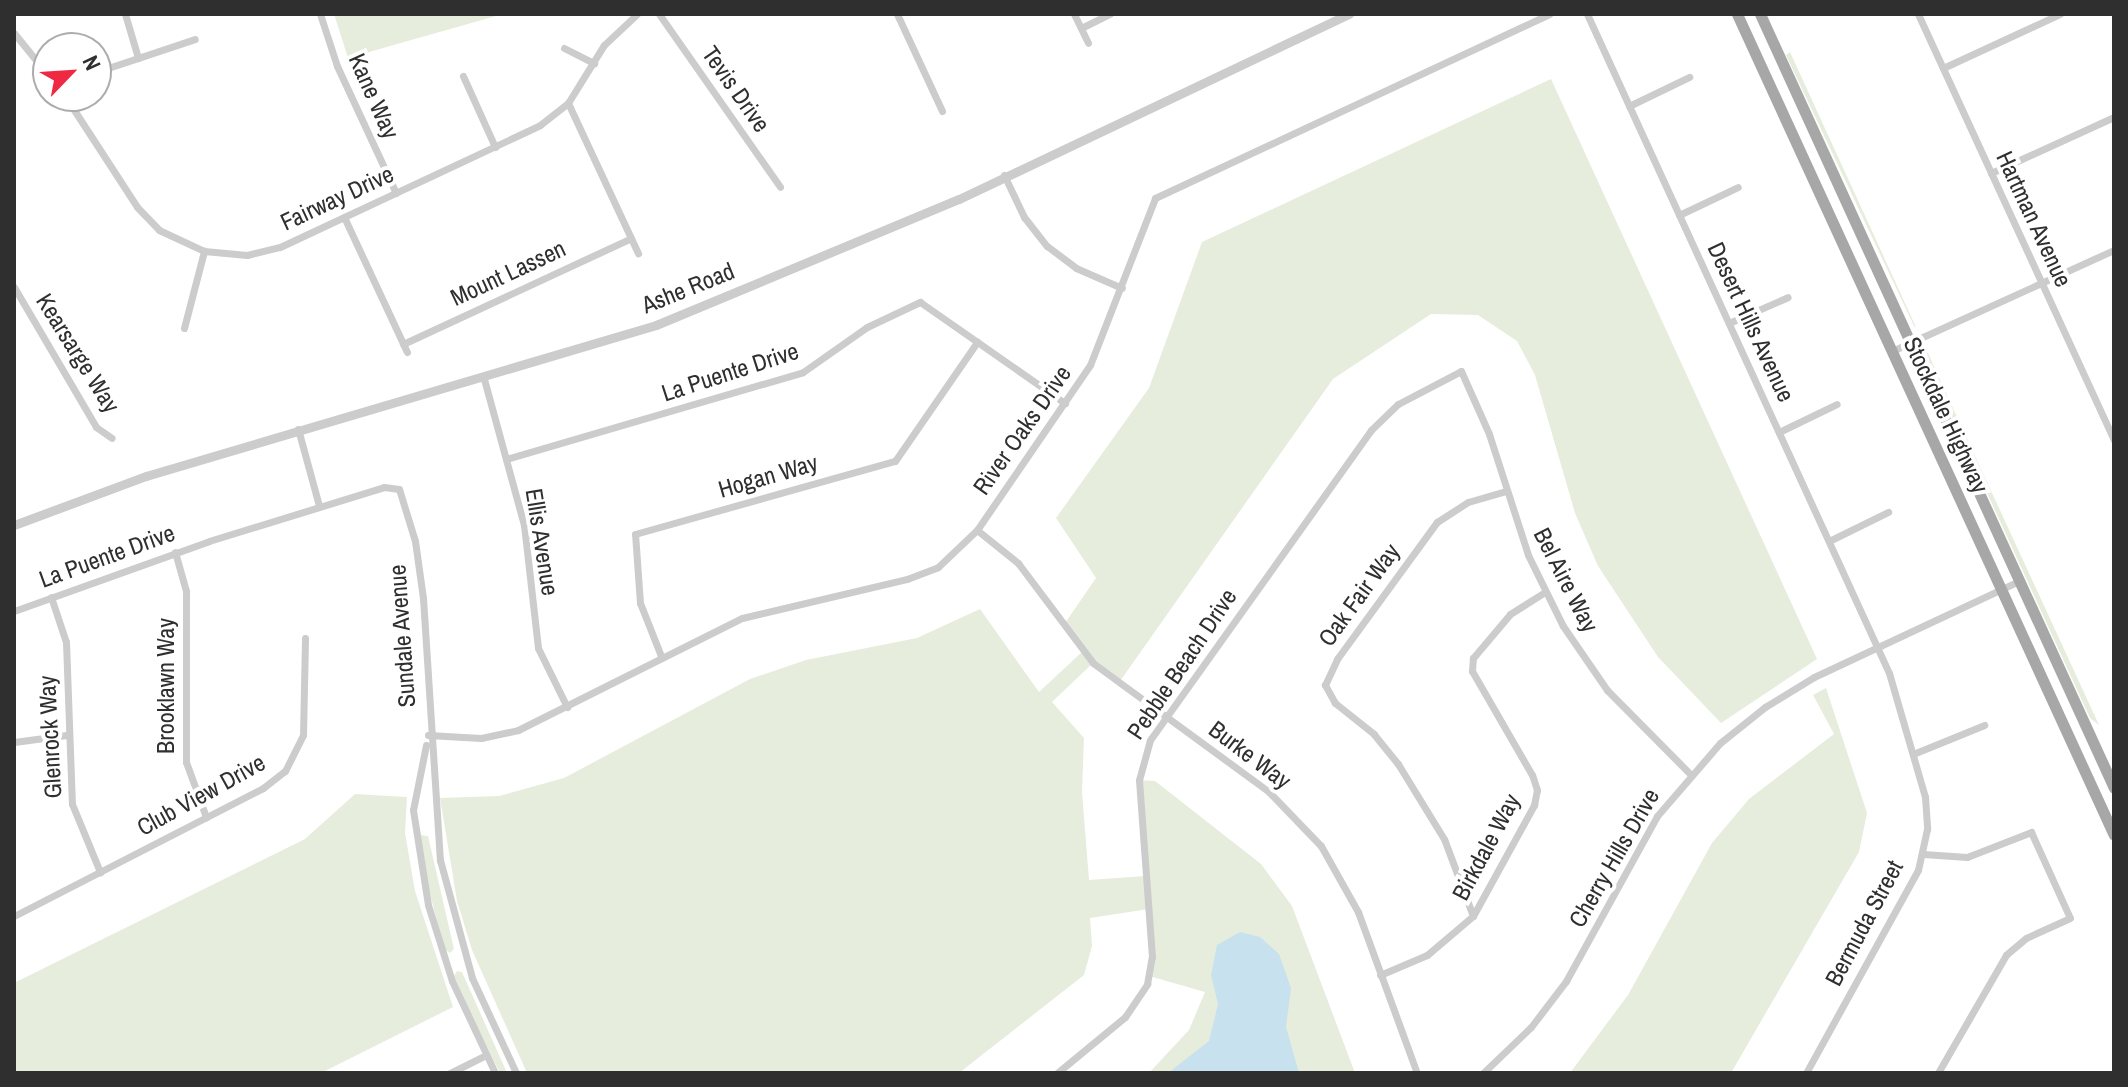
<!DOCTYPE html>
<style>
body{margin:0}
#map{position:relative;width:2128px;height:1087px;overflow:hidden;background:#fff;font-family:"Archivo Narrow",sans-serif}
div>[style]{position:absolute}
.green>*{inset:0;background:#e6eddc}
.water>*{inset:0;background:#c7e1ee}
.minor>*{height:7px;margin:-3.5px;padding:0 3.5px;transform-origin:3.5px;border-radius:3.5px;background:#ccc}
.tertiary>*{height:9px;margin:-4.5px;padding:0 4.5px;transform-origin:4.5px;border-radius:4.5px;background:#ccc}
.primary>*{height:11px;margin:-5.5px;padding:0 5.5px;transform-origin:5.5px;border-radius:5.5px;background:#a7a7a7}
span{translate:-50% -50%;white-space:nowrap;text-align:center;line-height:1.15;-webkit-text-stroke:8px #fff;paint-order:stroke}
.street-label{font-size:24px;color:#2f2f2f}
.frame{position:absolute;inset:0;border:16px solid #2f2f2f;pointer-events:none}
.north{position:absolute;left:32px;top:32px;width:80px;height:80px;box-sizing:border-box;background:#fff;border:2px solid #acacac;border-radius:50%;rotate:65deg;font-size:22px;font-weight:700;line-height:32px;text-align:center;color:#2f2f2f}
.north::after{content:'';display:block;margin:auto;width:28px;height:36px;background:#ee2941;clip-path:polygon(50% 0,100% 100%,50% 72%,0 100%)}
</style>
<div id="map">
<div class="green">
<i style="clip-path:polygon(334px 14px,503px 14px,348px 58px)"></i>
<i style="clip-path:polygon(1790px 52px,1915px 325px,1915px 328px,1786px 55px)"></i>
<i style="clip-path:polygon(1551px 79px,1817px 659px,1721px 723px,1658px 657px,1598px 566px,1575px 513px,1535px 375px,1517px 341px,1478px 315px,1431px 314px,1333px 379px,1118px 684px,1093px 663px,1052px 702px,1084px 738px,1082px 792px,1089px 880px,1145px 876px,1139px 780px,1155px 781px,1261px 864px,1292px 906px,1355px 1073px,1149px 1073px,1189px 1030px,1205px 992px,1149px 976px,1149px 909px,1090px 918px,1092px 946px,1084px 975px,959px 1073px,527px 1073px,472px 950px,457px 901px,440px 798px,499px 796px,564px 778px,750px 679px,806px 660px,917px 638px,980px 609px,1039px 692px,1082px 652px,1063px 626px,1096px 578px,1056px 518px,1149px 388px,1202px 242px)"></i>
<i style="clip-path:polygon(1928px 353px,1940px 380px,2099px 725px,2090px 718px,1924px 355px)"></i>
<i style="clip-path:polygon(1826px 688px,1867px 813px,1859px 852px,1731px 1073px,1570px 1073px,1628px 995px,1712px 843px,1749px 799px,1834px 734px,1813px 695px)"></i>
<i style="clip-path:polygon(355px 794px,407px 797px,405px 833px,415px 891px,453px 1007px,321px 1073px,14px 1073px,14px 983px,305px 839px)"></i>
<i style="clip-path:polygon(420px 835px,428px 836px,454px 949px,450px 953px,444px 949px,428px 886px)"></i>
<i style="clip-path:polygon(457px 971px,462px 972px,507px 1073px,499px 1071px,475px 1023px,454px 976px)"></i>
</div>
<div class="water">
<i style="clip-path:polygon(1240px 932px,1260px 937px,1279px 954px,1291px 988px,1286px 1027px,1299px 1073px,1168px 1073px,1209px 1041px,1218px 1004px,1211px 975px,1217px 945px)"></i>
</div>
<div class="minor">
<i style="left:125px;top:14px;width:46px;rotate:73.5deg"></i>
<i style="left:320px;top:14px;width:55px;rotate:71.9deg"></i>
<i style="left:337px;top:66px;width:140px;rotate:65.1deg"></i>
<i style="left:659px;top:14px;width:211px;rotate:55deg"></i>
<i style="left:897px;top:14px;width:107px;rotate:65.1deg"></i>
<i style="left:1074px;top:14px;width:32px;rotate:64deg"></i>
<i style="left:1587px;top:14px;width:725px;rotate:65.38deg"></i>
<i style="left:1889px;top:673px;width:129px;rotate:73.8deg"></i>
<i style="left:1925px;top:797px;width:32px;rotate:86deg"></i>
<i style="left:1927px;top:829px;width:42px;rotate:102.4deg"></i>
<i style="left:1918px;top:870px;width:232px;rotate:118.9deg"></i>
<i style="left:1918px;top:14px;width:469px;rotate:65.3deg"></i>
<i style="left:1081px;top:28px;width:32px;rotate:-26deg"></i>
<i style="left:14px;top:33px;width:54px;rotate:51deg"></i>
<i style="left:564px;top:48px;width:34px;rotate:27deg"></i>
<i style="left:1943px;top:68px;width:129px;rotate:-24.8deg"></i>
<i style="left:96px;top:72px;width:104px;rotate:-18.4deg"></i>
<i style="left:463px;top:76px;width:78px;rotate:65.7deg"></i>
<i style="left:65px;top:96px;width:132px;rotate:57deg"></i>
<i style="left:137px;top:207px;width:32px;rotate:46deg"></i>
<i style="left:159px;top:230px;width:50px;rotate:25deg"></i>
<i style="left:204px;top:251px;width:43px;rotate:5.3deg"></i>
<i style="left:247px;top:255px;width:34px;rotate:-14deg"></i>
<i style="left:280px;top:247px;width:287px;rotate:-25.1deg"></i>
<i style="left:540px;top:125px;width:36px;rotate:-38deg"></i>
<i style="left:568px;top:103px;width:68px;rotate:-58.2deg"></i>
<i style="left:604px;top:45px;width:45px;rotate:-43.2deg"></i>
<i style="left:568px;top:103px;width:166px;rotate:65deg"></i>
<i style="left:1629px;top:106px;width:67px;rotate:-25.8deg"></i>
<i style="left:1991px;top:173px;width:135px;rotate:-24.5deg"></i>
<i style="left:1004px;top:175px;width:47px;rotate:64.5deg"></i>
<i style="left:1024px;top:217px;width:37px;rotate:52deg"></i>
<i style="left:1047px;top:246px;width:36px;rotate:37deg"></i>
<i style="left:1076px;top:268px;width:50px;rotate:23.5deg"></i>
<i style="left:1679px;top:215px;width:65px;rotate:-25.4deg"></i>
<i style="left:344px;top:217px;width:149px;rotate:65deg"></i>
<i style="left:14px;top:287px;width:162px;rotate:59.6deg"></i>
<i style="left:96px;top:427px;width:19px;rotate:35deg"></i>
<i style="left:1729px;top:323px;width:64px;rotate:-23.8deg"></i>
<i style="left:184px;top:328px;width:80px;rotate:-75.4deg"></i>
<i style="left:403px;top:344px;width:251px;rotate:-24.9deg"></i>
<i style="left:1892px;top:351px;width:244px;rotate:-24.5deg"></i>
<i style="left:484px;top:379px;width:151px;rotate:74.7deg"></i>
<i style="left:524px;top:525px;width:124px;rotate:83.5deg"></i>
<i style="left:538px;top:648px;width:66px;rotate:63.8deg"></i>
<i style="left:298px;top:429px;width:80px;rotate:74.7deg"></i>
<i style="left:1779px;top:432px;width:64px;rotate:-25.8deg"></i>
<i style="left:506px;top:459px;width:309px;rotate:-16.3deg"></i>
<i style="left:803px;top:372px;width:78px;rotate:-35.1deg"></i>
<i style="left:867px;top:327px;width:59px;rotate:-25.3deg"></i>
<i style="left:920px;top:302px;width:177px;rotate:34.9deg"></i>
<i style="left:977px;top:530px;width:53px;rotate:38.8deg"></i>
<i style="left:1018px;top:563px;width:125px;rotate:53.1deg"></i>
<i style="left:1093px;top:663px;width:218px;rotate:36.2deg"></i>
<i style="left:1269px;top:792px;width:75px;rotate:46.1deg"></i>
<i style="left:1321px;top:846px;width:76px;rotate:60.7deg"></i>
<i style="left:1358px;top:912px;width:171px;rotate:69.9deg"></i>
<i style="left:1829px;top:541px;width:66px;rotate:-26.2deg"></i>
<i style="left:175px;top:552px;width:41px;rotate:74.2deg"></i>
<i style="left:186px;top:591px;width:171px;rotate:90deg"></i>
<i style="left:186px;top:762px;width:59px;rotate:70deg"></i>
<i style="left:51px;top:597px;width:47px;rotate:71.6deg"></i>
<i style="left:66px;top:642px;width:162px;rotate:87.9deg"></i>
<i style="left:72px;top:804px;width:74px;rotate:67.6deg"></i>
<i style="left:14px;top:611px;width:207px;rotate:-19.7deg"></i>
<i style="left:209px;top:541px;width:183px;rotate:-17.1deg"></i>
<i style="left:384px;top:487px;width:15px;rotate:8deg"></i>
<i style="left:399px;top:489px;width:54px;rotate:72.9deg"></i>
<i style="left:415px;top:541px;width:58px;rotate:82deg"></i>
<i style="left:423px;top:598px;width:263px;rotate:86.3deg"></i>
<i style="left:440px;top:860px;width:122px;rotate:74.8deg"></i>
<i style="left:472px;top:978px;width:105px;rotate:65.1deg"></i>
<i style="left:661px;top:656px;width:57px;rotate:-111.6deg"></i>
<i style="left:640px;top:603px;width:69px;rotate:-94.1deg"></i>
<i style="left:635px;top:534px;width:270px;rotate:-15.7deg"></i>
<i style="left:895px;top:461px;width:145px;rotate:-55.4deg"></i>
<i style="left:428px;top:735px;width:53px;rotate:3.2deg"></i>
<i style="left:481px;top:738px;width:38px;rotate:-12deg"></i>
<i style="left:518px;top:730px;width:250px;rotate:-26.6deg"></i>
<i style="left:742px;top:618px;width:170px;rotate:-13.3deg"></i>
<i style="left:907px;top:579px;width:33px;rotate:-21deg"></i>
<i style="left:938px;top:567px;width:54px;rotate:-43.5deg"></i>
<i style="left:977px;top:530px;width:200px;rotate:-55.6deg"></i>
<i style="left:1090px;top:365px;width:179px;rotate:-68.7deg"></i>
<i style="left:1155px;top:198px;width:435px;rotate:-25deg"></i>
<i style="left:14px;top:742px;width:53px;rotate:-7.5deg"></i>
<i style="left:426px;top:745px;width:66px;rotate:101.3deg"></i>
<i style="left:413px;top:810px;width:96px;rotate:81deg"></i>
<i style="left:428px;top:905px;width:80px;rotate:72.5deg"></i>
<i style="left:452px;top:981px;width:102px;rotate:64.9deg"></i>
<i style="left:1913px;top:754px;width:77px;rotate:-22.2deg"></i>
<i style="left:1923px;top:854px;width:44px;rotate:3.9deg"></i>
<i style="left:1967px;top:857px;width:69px;rotate:-21.3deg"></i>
<i style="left:2031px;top:832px;width:94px;rotate:65.6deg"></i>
<i style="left:2070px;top:918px;width:48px;rotate:155.6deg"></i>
<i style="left:2026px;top:938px;width:26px;rotate:140deg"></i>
<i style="left:2006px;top:955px;width:136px;rotate:120deg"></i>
<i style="left:14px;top:916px;width:280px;rotate:-27.2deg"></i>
<i style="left:263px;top:788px;width:28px;rotate:-38deg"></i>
<i style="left:285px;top:771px;width:40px;rotate:-63.4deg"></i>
<i style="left:303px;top:735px;width:97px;rotate:-88.8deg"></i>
<i style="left:1473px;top:916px;width:82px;rotate:-110.6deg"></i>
<i style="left:1444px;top:839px;width:88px;rotate:-121.5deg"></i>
<i style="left:1398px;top:764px;width:38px;rotate:-129deg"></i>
<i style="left:1374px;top:734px;width:50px;rotate:-141.5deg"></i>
<i style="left:1335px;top:703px;width:21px;rotate:-119deg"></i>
<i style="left:1325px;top:685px;width:29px;rotate:-65deg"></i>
<i style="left:1337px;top:659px;width:170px;rotate:-53.9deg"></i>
<i style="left:1437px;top:522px;width:37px;rotate:-33deg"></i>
<i style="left:1468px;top:502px;width:40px;rotate:-16deg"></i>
<i style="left:1380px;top:975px;width:51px;rotate:-23.1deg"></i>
<i style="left:1427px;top:955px;width:60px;rotate:-40.3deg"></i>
<i style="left:1473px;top:916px;width:127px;rotate:-61.2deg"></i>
<i style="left:1534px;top:805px;width:15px;rotate:-79deg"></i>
<i style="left:1537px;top:790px;width:16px;rotate:-108deg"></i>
<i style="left:1532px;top:775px;width:120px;rotate:-120deg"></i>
<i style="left:1472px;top:671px;width:13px;rotate:-86deg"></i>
<i style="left:1473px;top:658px;width:57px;rotate:-49.9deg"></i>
<i style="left:1510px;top:614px;width:41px;rotate:-32.2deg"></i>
<i style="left:450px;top:1073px;width:40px;rotate:-26.6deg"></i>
<i style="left:1057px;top:1073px;width:88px;rotate:-39.5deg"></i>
<i style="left:1125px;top:1017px;width:40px;rotate:-56deg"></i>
<i style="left:1147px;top:984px;width:27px;rotate:-80deg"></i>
<i style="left:1152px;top:957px;width:177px;rotate:-94.2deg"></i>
<i style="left:1139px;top:780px;width:41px;rotate:-74.6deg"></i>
<i style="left:1150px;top:740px;width:381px;rotate:-54.5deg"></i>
<i style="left:1371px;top:430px;width:37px;rotate:-44deg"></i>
<i style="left:1398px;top:404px;width:71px;rotate:-27.6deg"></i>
<i style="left:1461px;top:371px;width:69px;rotate:66deg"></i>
<i style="left:1489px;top:434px;width:127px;rotate:72.1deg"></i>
<i style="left:1528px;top:555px;width:79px;rotate:63.8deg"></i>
<i style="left:1563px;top:626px;width:78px;rotate:55.5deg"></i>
<i style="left:1607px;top:690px;width:118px;rotate:45.3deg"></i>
<i style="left:1483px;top:1073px;width:66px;rotate:-43.8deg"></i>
<i style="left:1531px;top:1027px;width:58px;rotate:-52.7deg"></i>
<i style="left:1566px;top:981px;width:188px;rotate:-61.1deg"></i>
<i style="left:1657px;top:816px;width:96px;rotate:-49.2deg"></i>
<i style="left:1720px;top:743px;width:58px;rotate:-38.7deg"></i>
<i style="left:1765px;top:707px;width:57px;rotate:-31.5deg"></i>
<i style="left:1814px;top:677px;width:226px;rotate:-25.1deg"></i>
</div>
<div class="tertiary">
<i style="left:14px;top:525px;width:141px;rotate:-20.4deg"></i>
<i style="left:146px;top:476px;width:532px;rotate:-16.49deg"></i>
<i style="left:656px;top:325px;width:328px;rotate:-22.6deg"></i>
<i style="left:959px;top:199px;width:432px;rotate:-25.4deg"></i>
</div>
<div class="primary">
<i style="left:1737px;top:14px;width:903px;rotate:65.34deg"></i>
<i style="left:1760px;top:14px;width:851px;rotate:65.42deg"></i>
</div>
<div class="street-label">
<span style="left:736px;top:89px;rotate:55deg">Tevis Drive</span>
<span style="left:374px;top:96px;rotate:66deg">Kane Way</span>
<span style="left:337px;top:198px;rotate:-25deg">Fairway Drive</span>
<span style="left:2034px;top:219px;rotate:65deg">Hartman Avenue</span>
<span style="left:508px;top:273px;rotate:-25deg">Mount Lassen</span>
<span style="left:688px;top:288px;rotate:-22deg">Ashe Road</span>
<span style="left:1751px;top:322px;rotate:65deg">Desert Hills Avenue</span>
<span style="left:78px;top:353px;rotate:58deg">Kearsarge Way</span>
<span style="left:730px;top:372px;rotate:-18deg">La Puente Drive</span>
<span style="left:1946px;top:415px;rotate:65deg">Stockdale Highway</span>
<span style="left:1022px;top:430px;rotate:-55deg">River Oaks Drive</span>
<span style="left:768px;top:476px;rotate:-16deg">Hogan Way</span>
<span style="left:542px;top:542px;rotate:81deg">Ellis Avenue</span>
<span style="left:107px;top:556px;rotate:-20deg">La Puente Drive</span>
<span style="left:1566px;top:580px;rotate:63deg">Bel Aire Way</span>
<span style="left:1359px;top:595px;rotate:-54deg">Oak Fair Way</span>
<span style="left:402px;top:636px;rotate:-94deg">Sundale Avenue</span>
<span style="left:1182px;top:664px;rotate:-56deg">Pebble Beach Drive</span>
<span style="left:166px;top:686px;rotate:-90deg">Brooklawn Way</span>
<span style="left:50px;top:737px;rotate:-93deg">Glenrock Way</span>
<span style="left:1250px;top:755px;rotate:37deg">Burke Way</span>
<span style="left:201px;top:795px;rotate:-29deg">Club View Drive</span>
<span style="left:1486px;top:847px;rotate:-62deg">Birkdale Way</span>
<span style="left:1614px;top:858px;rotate:-60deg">Cherry Hills Drive</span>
<span style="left:1864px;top:923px;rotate:-62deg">Bermuda Street</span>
</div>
<div class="frame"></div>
<div class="north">N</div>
</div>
